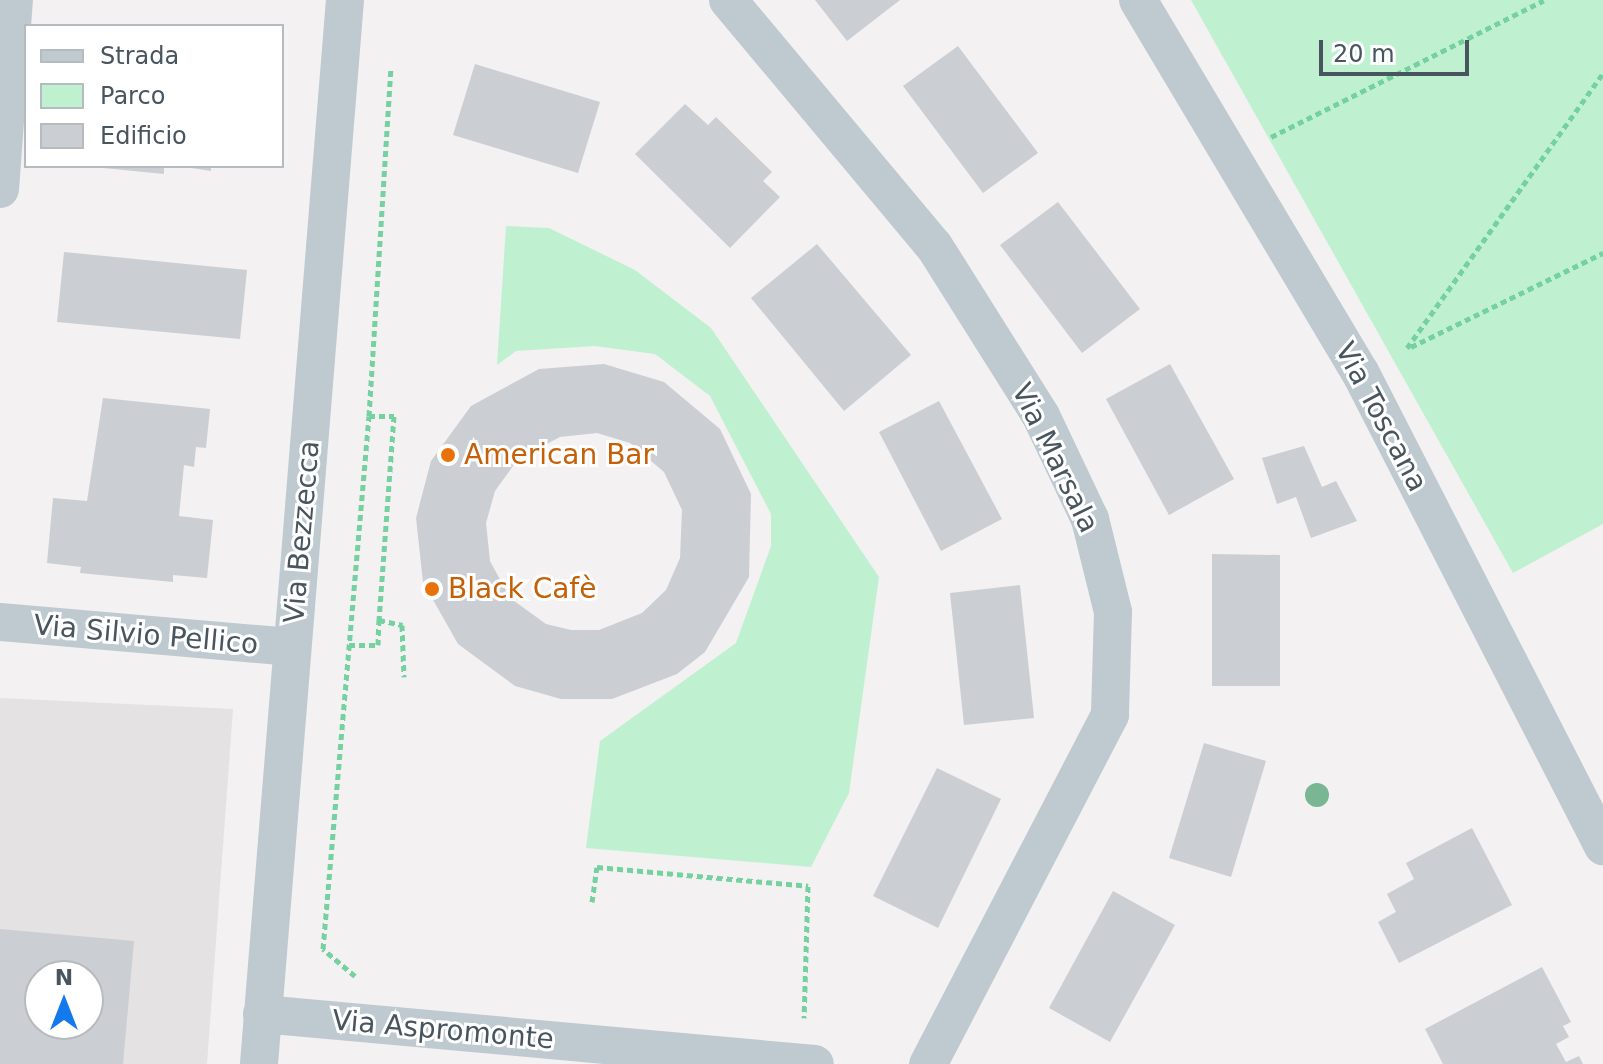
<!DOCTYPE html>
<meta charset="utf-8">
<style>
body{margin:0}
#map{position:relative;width:1603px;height:1064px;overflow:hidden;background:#f3f1f1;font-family:"DejaVu Sans",sans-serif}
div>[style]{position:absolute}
.education>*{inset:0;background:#e4e2e3}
.green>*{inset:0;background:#bff1d0}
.building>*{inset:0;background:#cbced3}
.path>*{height:5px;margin-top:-2.5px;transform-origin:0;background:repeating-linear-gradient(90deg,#75d1a0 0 6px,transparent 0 10px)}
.street>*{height:38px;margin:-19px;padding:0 19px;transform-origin:19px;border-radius:19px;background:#bec9d0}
.trees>*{width:24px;height:24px;margin:-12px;border-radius:50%;background:#78b694}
.dots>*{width:22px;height:22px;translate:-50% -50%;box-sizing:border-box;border:4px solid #fff;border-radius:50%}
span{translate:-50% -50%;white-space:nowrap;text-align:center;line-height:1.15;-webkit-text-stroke:6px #fff;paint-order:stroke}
.street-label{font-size:28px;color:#48555f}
.food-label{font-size:28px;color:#c56008}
.left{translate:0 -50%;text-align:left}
.legend{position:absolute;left:24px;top:24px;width:260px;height:144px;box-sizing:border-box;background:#fff;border:2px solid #b6bbbf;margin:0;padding:10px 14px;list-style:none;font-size:24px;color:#48555f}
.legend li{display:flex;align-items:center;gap:16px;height:40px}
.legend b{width:40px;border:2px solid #b6bbbf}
.north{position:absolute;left:24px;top:960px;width:80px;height:80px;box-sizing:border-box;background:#fff;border:2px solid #b6bbbf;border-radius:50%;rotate:0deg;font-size:22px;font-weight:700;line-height:32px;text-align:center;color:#48555f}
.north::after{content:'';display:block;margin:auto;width:28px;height:36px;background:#127aec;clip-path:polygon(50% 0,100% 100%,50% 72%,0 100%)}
.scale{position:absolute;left:1319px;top:40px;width:150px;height:36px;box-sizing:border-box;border:4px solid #48555f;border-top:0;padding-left:10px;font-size:24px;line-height:28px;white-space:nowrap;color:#48555f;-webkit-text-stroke:6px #fff;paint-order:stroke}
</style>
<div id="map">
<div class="education">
<i style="clip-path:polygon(evenodd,0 698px,233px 709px,207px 1064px,0 1064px,0 698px,40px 976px,88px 976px,88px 1024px,40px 1024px,40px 976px)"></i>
</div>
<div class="green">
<i style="clip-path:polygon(1191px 0,1603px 0,1603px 524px,1513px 573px)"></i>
<i style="clip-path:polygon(506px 226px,549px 228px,635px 270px,711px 328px,879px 577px,849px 793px,811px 867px,586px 848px,600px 741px,736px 643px,771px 546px,771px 514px,710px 396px,655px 354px,595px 346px,516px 351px,497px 365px)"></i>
</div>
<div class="building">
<i style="clip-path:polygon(815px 0,900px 0,847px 41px)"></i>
<i style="clip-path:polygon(958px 46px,1038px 153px,983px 193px,903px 86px)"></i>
<i style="clip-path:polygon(475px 64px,600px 102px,578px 173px,453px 135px)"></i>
<i style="clip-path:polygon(685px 104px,708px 125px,716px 117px,772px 172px,763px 181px,780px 197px,730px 248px,635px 154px)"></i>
<i style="clip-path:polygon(83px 166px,164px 166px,164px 174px)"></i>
<i style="clip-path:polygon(178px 166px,211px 166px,211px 171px)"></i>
<i style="clip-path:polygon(1058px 202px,1140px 309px,1082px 353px,1000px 245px)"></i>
<i style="clip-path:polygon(817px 244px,911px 355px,844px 411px,751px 298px)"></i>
<i style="clip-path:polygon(64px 252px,247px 270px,240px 339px,57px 322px)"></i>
<i style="clip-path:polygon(evenodd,604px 364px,664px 382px,720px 429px,751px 494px,749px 577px,705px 652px,677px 674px,612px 699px,561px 699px,515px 686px,458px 644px,423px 582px,416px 518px,431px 461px,471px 406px,539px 369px,604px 364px,597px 433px,630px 443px,664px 472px,682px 510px,680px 558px,666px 590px,642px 613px,599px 630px,571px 630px,546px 624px,510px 598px,490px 561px,486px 523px,495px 491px,518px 459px,560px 437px,597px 433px)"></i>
<i style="clip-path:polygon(1170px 364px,1234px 479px,1169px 515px,1106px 399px)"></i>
<i style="clip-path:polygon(103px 398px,210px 409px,206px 448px,196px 447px,194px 467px,184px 465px,179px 516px,213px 520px,207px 578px,173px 575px,173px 582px,80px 573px,81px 567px,47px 563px,53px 498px,87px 501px)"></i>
<i style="clip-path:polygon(939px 401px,1002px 519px,941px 551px,879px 432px)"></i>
<i style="clip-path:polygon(1304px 446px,1322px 487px,1336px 481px,1357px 521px,1311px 538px,1296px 497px,1277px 504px,1262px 458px)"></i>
<i style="clip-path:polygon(1212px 554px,1280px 555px,1280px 686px,1212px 686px)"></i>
<i style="clip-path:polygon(1020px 585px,1034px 718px,964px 725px,950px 593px)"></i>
<i style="clip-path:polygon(1204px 743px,1266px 761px,1231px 877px,1169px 858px)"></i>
<i style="clip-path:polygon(937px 768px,1001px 799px,938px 928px,873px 896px)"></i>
<i style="clip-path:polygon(1472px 828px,1512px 905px,1399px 963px,1378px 922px,1396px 912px,1387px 894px,1414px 879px,1406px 863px)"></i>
<i style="clip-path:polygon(1113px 891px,1175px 925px,1110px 1042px,1049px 1008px)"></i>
<i style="clip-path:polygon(evenodd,0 929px,134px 941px,123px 1064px,0 1064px,0 929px,40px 976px,88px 976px,88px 1024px,40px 1024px,40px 976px)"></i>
<i style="clip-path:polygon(1542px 967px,1571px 1022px,1563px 1026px,1569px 1037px,1556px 1044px,1566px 1062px,1579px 1056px,1583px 1064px,1443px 1064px,1425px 1029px)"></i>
</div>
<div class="path">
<i style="left:1271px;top:137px;width:305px;rotate:-26.6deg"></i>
<i style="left:1411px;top:347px;width:214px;rotate:-26.1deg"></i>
<i style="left:1407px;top:348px;width:338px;rotate:-54.5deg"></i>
<i style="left:369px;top:416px;width:25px"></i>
<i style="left:394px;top:416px;width:205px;rotate:94.2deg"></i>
<i style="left:379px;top:620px;width:24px;rotate:12deg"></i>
<i style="left:402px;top:625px;width:52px;rotate:87.8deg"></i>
<i style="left:349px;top:645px;width:29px"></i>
<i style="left:378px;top:645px;width:25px;rotate:-88deg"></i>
<i style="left:592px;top:902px;width:35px;rotate:-82deg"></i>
<i style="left:597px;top:867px;width:212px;rotate:5.1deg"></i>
<i style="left:808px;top:886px;width:132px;rotate:91.7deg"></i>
<i style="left:355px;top:976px;width:42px;rotate:-139.8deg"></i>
<i style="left:323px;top:949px;width:535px;rotate:-85.07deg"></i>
<i style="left:369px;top:416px;width:350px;rotate:-86.4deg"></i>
</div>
<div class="street">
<i style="left:728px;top:0;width:321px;rotate:50.1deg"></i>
<i style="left:934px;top:246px;width:201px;rotate:57.8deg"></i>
<i style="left:1041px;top:416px;width:114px;rotate:64.6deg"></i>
<i style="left:1090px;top:519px;width:96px;rotate:76.1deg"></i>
<i style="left:1113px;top:612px;width:103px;rotate:91.7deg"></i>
<i style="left:1110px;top:715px;width:394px;rotate:117.5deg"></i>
<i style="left:1138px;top:0;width:433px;rotate:59.2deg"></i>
<i style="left:1360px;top:372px;width:533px;rotate:62.86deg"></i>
<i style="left:0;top:189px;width:190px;rotate:-85.8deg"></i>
<i style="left:0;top:622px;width:293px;rotate:4.9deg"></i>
<i style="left:262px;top:1014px;width:555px;rotate:5.17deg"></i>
<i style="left:259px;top:1064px;width:1067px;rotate:-85.38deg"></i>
</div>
<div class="trees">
<i style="left:1317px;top:795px"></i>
</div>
<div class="dots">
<i style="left:448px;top:455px;background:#e8710a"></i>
<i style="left:432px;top:589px;background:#e8710a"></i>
</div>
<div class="street-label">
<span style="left:1381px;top:417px;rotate:62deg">Via Toscana</span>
<span style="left:1055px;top:458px;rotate:64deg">Via Marsala</span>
<span style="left:302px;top:532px;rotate:-85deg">Via Bezzecca</span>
<span style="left:146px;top:635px;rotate:5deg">Via Silvio Pellico</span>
<span style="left:443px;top:1030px;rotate:5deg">Via Aspromonte</span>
</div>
<div class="food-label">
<span class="left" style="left:464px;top:455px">American Bar</span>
<span class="left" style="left:448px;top:589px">Black Cafè</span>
</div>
<ul class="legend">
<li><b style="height:10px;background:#bec9d0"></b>Strada</li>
<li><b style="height:22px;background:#bff1d0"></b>Parco</li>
<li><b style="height:22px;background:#cbced3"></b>Edificio</li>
</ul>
<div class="north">N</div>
<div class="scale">20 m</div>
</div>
